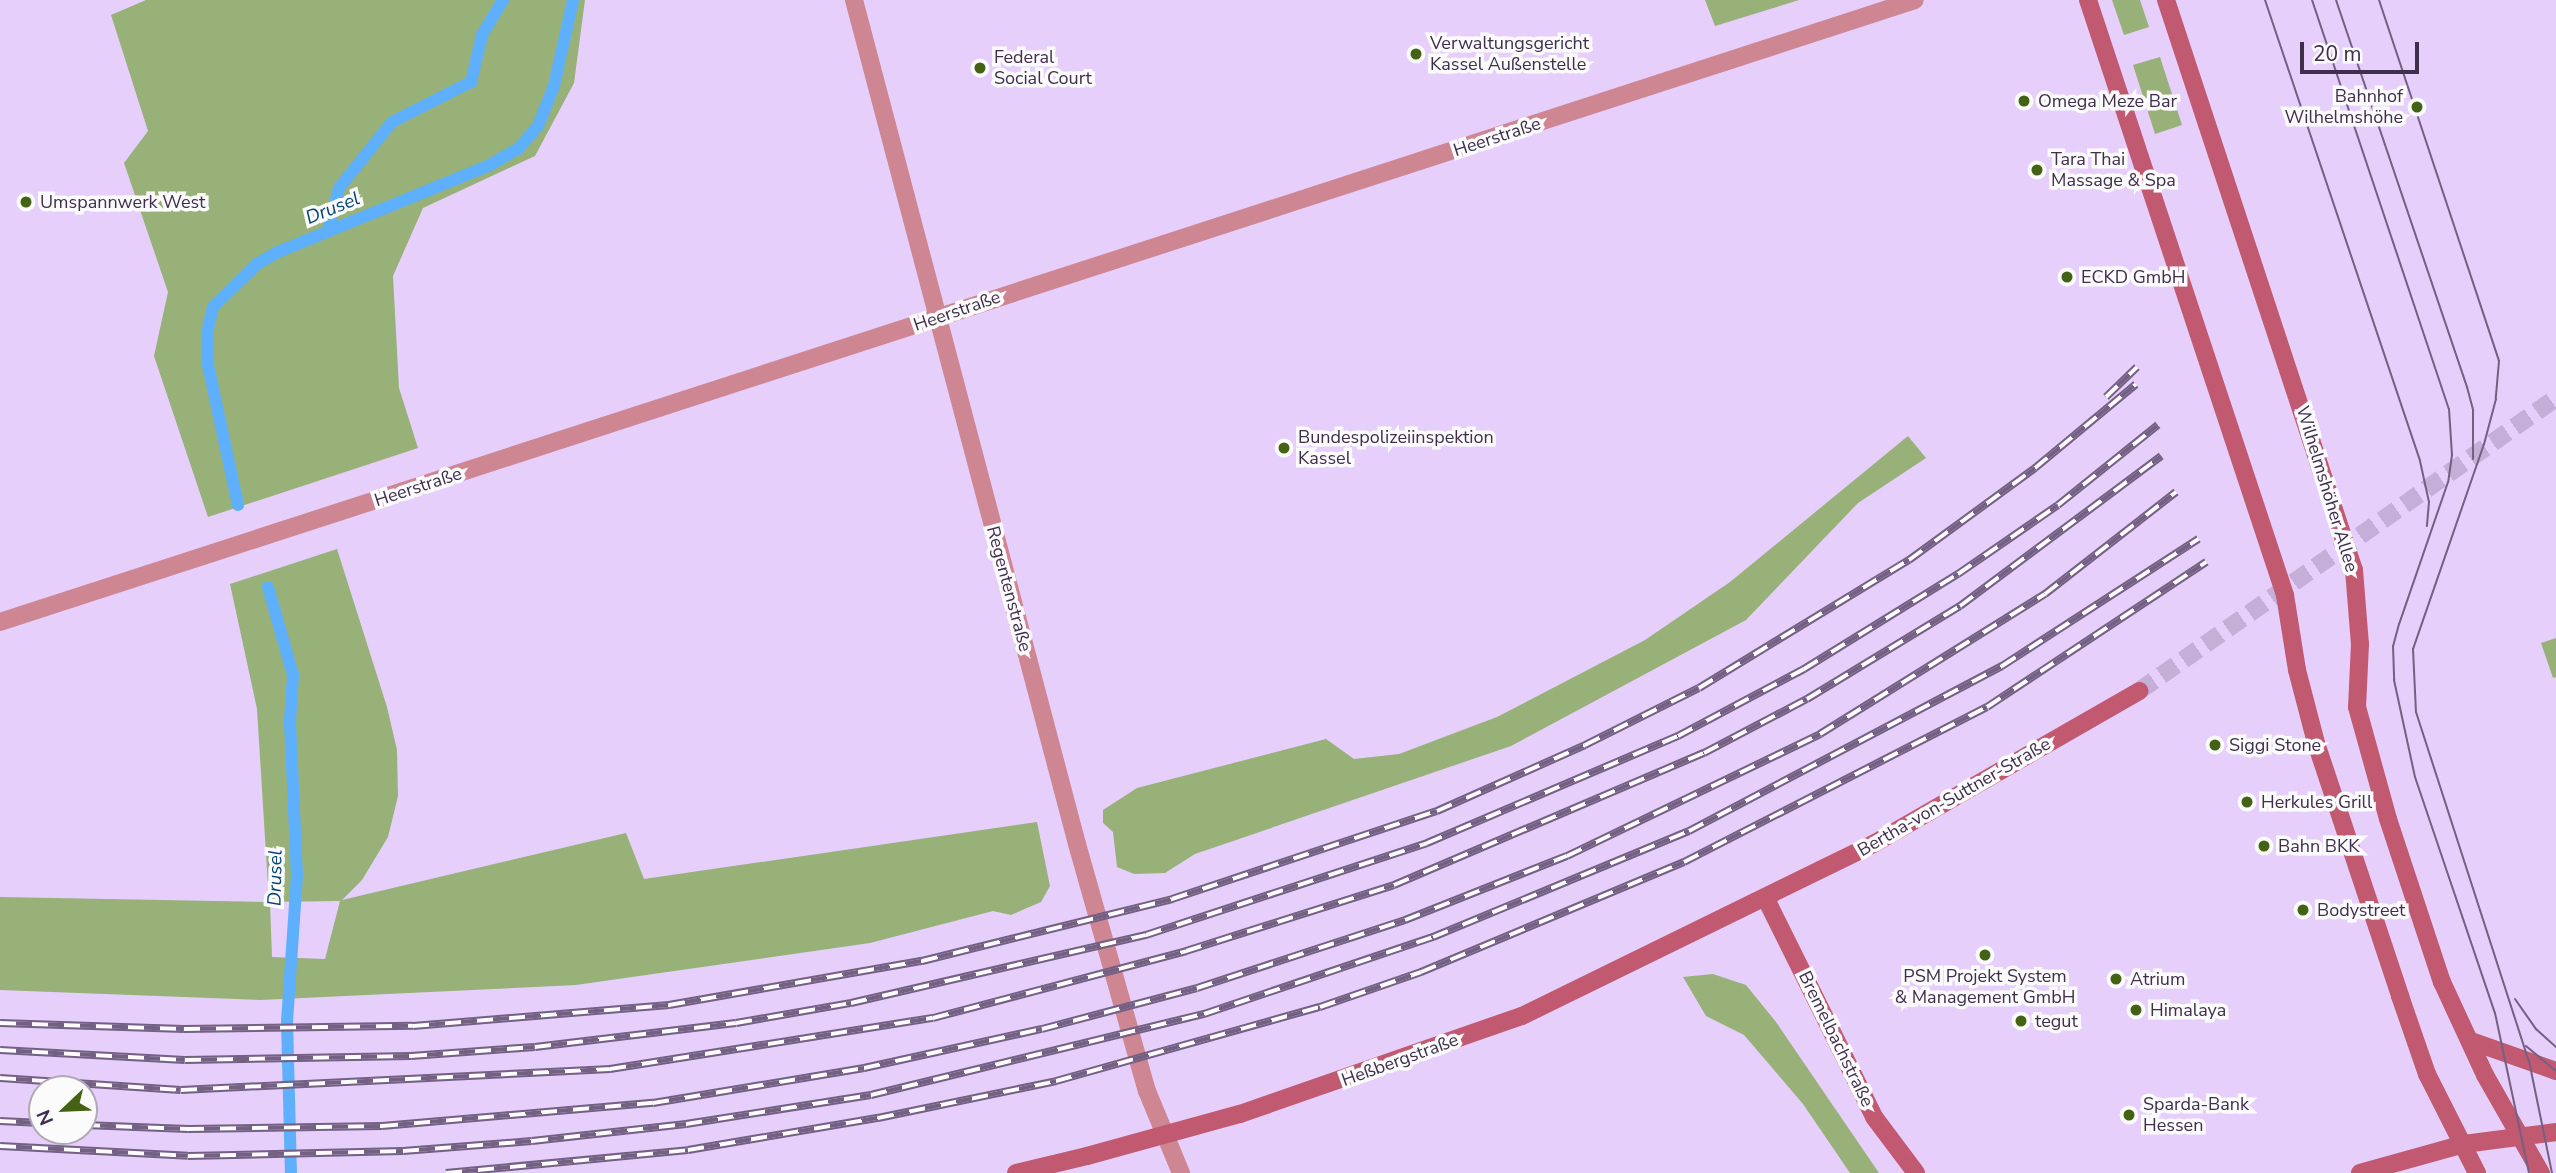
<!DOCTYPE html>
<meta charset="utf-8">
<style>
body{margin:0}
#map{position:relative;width:2556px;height:1173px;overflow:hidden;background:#e6cffb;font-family:"Nunito Sans",sans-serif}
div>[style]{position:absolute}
.green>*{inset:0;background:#97b179}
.stream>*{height:12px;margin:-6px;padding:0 6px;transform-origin:6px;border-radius:6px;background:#5eb0fc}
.secondary-tunnel>*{height:18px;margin-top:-9px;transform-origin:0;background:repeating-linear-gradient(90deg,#c5afd8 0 18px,transparent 0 27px)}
.street>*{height:18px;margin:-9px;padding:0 9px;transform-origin:9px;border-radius:9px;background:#cd8692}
.secondary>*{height:18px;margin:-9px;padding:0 9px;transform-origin:9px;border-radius:9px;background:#c15a70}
.tram>*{height:2px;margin:-1px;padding:0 1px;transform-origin:1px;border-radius:1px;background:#736082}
.rail>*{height:8px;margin-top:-4px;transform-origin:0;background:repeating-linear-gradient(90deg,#fbfbfb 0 16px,#736082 0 32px);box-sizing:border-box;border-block:2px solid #736082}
.secondary-bridge>*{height:18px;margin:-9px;padding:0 9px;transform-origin:9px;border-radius:9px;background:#c15a70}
.dots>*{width:19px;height:19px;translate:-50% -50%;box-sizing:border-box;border:4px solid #fbfbfb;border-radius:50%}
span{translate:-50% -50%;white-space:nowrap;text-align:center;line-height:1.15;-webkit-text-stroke:7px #fbfbfb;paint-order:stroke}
.poi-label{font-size:18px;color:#3f2e4c}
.left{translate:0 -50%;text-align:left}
.right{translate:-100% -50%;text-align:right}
.street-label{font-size:18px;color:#3f2e4c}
.water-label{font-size:19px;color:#054474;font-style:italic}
.north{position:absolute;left:28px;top:1075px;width:70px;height:70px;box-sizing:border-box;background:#fbfbfb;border:2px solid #b0a9b5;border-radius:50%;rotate:247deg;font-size:19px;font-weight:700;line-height:28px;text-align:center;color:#3f2e4c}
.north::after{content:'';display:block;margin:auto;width:24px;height:32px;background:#446214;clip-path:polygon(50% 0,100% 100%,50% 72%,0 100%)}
.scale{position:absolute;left:2300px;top:42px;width:119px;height:32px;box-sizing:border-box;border:4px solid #3f2e4c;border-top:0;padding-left:9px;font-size:21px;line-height:24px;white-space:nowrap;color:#3f2e4c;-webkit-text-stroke:5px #fbfbfb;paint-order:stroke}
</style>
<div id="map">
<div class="green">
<i style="clip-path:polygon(146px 0,585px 0,574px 83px,535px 156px,423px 208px,393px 276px,399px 388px,418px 448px,208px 517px,154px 356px,168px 292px,124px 163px,148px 131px,111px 15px)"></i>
<i style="clip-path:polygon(1705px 0,1799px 0,1715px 26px)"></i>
<i style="clip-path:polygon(2112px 0,2140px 0,2149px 27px,2124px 35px)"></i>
<i style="clip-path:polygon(2160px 57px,2182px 125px,2155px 134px,2133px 65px)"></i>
<i style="clip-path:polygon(1908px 436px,1926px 458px,1858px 503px,1746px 620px,1511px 746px,1195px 854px,1165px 873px,1134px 874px,1117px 867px,1113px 832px,1103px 823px,1103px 810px,1137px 788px,1326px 739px,1354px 759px,1399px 754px,1497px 717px,1645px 640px,1730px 582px)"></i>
<i style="clip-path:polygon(evenodd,337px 549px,387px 707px,397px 750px,398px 796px,388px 837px,362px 880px,342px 900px,626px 833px,644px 879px,1037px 822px,1050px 886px,1041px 902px,1011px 915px,993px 911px,870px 943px,576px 985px,260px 1000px,0 990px,0 897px,269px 902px,257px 709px,230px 584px,337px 549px,340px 901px,325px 959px,272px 957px,270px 902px,340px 901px)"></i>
<i style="clip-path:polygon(2556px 638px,2556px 677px,2553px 678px,2541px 643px)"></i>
<i style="clip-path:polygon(1713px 974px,1746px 985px,1776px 1022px,1879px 1173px,1850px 1173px,1803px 1104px,1744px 1035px,1706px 1016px,1683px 977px)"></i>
</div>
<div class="stream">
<i style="left:328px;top:231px;width:44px;rotate:-75.7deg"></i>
<i style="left:339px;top:188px;width:85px;rotate:-51.2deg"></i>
<i style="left:392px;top:122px;width:89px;rotate:-26.9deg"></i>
<i style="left:471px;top:82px;width:48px;rotate:-76.8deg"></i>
<i style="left:482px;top:35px;width:41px;rotate:-59deg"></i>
<i style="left:238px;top:505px;width:143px;rotate:-102.1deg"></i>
<i style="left:208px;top:365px;width:32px;rotate:-92deg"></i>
<i style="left:207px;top:333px;width:27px;rotate:-77deg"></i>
<i style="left:213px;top:307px;width:62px;rotate:-44.3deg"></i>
<i style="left:257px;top:264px;width:24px;rotate:-30deg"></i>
<i style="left:278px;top:252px;width:227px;rotate:-22.3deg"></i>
<i style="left:488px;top:166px;width:34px;rotate:-30deg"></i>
<i style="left:518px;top:149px;width:30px;rotate:-49deg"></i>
<i style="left:538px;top:126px;width:43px;rotate:-68.2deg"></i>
<i style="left:554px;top:86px;width:88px;rotate:-77.5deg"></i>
<i style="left:268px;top:587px;width:91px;rotate:74.1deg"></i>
<i style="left:293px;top:675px;width:47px;rotate:93.7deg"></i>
<i style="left:290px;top:722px;width:153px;rotate:87.4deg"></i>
<i style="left:297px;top:875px;width:146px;rotate:93.9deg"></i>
<i style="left:287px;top:1021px;width:152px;rotate:88.5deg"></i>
</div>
<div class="secondary-tunnel">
<i style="left:2139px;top:691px;width:510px;rotate:-35.09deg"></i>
</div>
<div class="street">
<i style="left:854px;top:0;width:873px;rotate:75.2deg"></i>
<i style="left:1077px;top:844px;width:257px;rotate:74.2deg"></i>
<i style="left:1147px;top:1091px;width:89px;rotate:67.5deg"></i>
<i style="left:0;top:622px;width:2013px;rotate:-17.99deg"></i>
</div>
<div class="secondary">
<i style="left:2088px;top:0;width:627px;rotate:71.68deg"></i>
<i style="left:2285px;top:595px;width:76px;rotate:80.9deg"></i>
<i style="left:2297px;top:670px;width:75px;rotate:75.4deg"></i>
<i style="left:2316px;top:743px;width:267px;rotate:71.6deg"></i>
<i style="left:2400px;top:996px;width:83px;rotate:70.9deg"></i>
<i style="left:2427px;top:1074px;width:111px;rotate:63.2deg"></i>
<i style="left:2166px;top:0;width:600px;rotate:71.75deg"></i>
<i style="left:2354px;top:570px;width:74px;rotate:85.4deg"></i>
<i style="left:2360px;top:644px;width:63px;rotate:92.7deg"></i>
<i style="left:2357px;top:707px;width:116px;rotate:74.5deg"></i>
<i style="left:2388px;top:819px;width:172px;rotate:71.7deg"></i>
<i style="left:2442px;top:982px;width:102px;rotate:65.2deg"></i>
<i style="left:2485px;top:1075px;width:113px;rotate:60.3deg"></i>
<i style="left:1766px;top:899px;width:243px;rotate:63.6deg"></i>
<i style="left:1874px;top:1117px;width:70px;rotate:53.1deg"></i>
<i style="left:2471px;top:1041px;width:90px;rotate:19.4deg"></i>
<i style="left:1240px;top:1114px;width:299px;rotate:-19.2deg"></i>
<i style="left:1522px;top:1016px;width:393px;rotate:-26.1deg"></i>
<i style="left:1875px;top:843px;width:305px;rotate:-29.9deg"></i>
<i style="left:1016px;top:1173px;width:73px;rotate:-13.5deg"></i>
<i style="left:2360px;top:1173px;width:108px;rotate:-15.6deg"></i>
<i style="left:2464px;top:1144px;width:93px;rotate:-7.4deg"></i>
</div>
<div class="tram">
<i style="left:2265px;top:0;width:486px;rotate:71.4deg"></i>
<i style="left:2420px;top:461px;width:42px;rotate:77.6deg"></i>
<i style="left:2429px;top:502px;width:24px;rotate:95deg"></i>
<i style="left:2312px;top:0;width:431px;rotate:71.5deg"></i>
<i style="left:2449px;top:409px;width:46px;rotate:86.3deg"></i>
<i style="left:2452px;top:455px;width:27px;rotate:98deg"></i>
<i style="left:2448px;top:482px;width:150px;rotate:109deg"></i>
<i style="left:2399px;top:624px;width:23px;rotate:105deg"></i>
<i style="left:2393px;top:646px;width:34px;rotate:88deg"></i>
<i style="left:2394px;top:680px;width:99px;rotate:77.8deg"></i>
<i style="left:2415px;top:777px;width:249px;rotate:71.3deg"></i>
<i style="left:2495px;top:1013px;width:164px;rotate:78deg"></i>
<i style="left:2336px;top:0;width:409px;rotate:71.3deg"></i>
<i style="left:2467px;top:387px;width:24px;rotate:75deg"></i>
<i style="left:2473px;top:410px;width:49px;rotate:90deg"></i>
<i style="left:2379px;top:0;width:380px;rotate:71.6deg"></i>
<i style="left:2499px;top:361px;width:38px;rotate:95deg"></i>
<i style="left:2496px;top:399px;width:47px;rotate:104.9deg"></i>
<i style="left:2484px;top:444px;width:217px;rotate:109.1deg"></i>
<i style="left:2413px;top:649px;width:63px;rotate:87.3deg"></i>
<i style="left:2416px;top:712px;width:367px;rotate:72.1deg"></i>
<i style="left:2529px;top:1061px;width:114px;rotate:78.4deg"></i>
<i style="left:2515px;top:999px;width:37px;rotate:55deg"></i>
<i style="left:2536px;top:1029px;width:27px;rotate:42deg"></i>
<i style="left:2526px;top:1046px;width:39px;rotate:40deg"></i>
</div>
<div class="rail">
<i style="left:2106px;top:397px;width:43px;rotate:-44.1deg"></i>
<i style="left:0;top:1023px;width:184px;rotate:1.9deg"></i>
<i style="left:184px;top:1029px;width:229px;rotate:-0.8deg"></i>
<i style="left:413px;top:1026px;width:257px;rotate:-4.7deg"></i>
<i style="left:669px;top:1005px;width:257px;rotate:-9.9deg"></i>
<i style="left:922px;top:961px;width:258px;rotate:-13.9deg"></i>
<i style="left:1172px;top:899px;width:279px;rotate:-18.4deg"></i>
<i style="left:1437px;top:811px;width:162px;rotate:-24deg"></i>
<i style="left:1585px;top:745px;width:127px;rotate:-26.6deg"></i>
<i style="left:1699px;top:688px;width:246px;rotate:-31.4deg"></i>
<i style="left:1909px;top:560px;width:156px;rotate:-36.1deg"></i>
<i style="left:2035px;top:468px;width:131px;rotate:-39.7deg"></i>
<i style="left:0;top:1050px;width:185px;rotate:3.1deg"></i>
<i style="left:185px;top:1060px;width:226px;rotate:-1deg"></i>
<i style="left:411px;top:1056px;width:124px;rotate:-4.2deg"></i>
<i style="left:535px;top:1047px;width:202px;rotate:-6.8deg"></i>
<i style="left:736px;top:1023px;width:117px;rotate:-9.9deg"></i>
<i style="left:851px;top:1003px;width:303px;rotate:-13deg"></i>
<i style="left:1146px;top:935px;width:296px;rotate:-18.1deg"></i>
<i style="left:1427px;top:843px;width:273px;rotate:-23.1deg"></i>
<i style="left:1678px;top:736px;width:143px;rotate:-28deg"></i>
<i style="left:1804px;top:669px;width:181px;rotate:-31.7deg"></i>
<i style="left:1958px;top:574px;width:121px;rotate:-34.6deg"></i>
<i style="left:2058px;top:505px;width:128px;rotate:-38.7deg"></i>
<i style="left:0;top:1078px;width:181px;rotate:3.8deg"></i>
<i style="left:181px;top:1090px;width:430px;rotate:-2.8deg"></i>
<i style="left:610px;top:1069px;width:327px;rotate:-9deg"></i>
<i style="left:933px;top:1018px;width:262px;rotate:-14.8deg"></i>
<i style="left:1186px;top:951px;width:218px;rotate:-17.6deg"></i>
<i style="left:1394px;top:885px;width:337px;rotate:-23.1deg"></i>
<i style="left:1704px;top:753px;width:116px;rotate:-27.7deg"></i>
<i style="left:1807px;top:699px;width:179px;rotate:-31.3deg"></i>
<i style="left:1960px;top:606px;width:251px;rotate:-36.7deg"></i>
<i style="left:0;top:1121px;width:42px;rotate:2.7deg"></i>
<i style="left:84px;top:1125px;width:104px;rotate:2.2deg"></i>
<i style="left:188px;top:1129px;width:194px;rotate:-0.9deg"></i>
<i style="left:382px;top:1126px;width:272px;rotate:-4.9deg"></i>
<i style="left:653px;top:1103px;width:214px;rotate:-9.4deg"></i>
<i style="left:864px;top:1068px;width:182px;rotate:-12.4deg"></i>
<i style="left:1042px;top:1029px;width:160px;rotate:-14.8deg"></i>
<i style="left:1197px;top:988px;width:219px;rotate:-18.1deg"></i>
<i style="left:1405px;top:920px;width:174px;rotate:-21.6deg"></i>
<i style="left:1567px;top:856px;width:281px;rotate:-25.7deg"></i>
<i style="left:1820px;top:734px;width:265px;rotate:-31.9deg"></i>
<i style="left:2045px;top:594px;width:166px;rotate:-37.9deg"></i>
<i style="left:0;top:1146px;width:188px;rotate:3deg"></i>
<i style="left:188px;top:1156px;width:215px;rotate:-1.3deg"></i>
<i style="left:403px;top:1151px;width:129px;rotate:-4.4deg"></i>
<i style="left:532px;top:1141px;width:155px;rotate:-6.3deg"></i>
<i style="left:686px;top:1124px;width:187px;rotate:-8.9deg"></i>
<i style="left:871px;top:1095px;width:343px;rotate:-13.7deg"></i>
<i style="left:1204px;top:1014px;width:242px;rotate:-18.6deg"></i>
<i style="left:1433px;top:937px;width:277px;rotate:-22.5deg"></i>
<i style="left:1689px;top:831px;width:354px;rotate:-27.8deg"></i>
<i style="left:2002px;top:666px;width:234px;rotate:-32.9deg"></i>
<i style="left:446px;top:1173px;width:243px;rotate:-5.4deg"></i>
<i style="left:688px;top:1150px;width:193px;rotate:-9.6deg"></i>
<i style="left:878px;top:1118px;width:182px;rotate:-11.7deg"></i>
<i style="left:1056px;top:1081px;width:274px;rotate:-15.7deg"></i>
<i style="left:1320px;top:1007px;width:107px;rotate:-19.1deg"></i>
<i style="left:1421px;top:972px;width:285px;rotate:-22.7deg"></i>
<i style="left:1684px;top:862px;width:340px;rotate:-27.1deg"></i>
<i style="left:1987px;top:707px;width:263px;rotate:-33.5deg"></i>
</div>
<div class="secondary-bridge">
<i style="left:1087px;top:1156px;width:159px;rotate:-15.4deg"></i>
</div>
<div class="dots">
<i style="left:1416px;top:54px;background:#446214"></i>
<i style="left:980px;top:68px;background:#446214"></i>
<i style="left:2024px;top:101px;background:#446214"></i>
<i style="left:2417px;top:107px;background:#446214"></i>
<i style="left:2037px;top:170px;background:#446214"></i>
<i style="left:26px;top:202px;background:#446214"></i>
<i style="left:2067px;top:277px;background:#446214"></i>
<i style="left:1284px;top:448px;background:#446214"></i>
<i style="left:2215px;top:745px;background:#446214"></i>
<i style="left:2247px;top:802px;background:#446214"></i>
<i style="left:2264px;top:846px;background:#446214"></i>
<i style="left:2303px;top:910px;background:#446214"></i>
<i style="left:1985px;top:955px;background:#446214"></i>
<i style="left:2116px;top:979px;background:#446214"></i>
<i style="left:2136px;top:1010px;background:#446214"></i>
<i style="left:2021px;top:1021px;background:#446214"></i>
<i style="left:2129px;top:1115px;background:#446214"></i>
</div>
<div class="poi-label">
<span class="left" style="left:1430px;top:54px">Verwaltungsgericht<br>Kassel Außenstelle</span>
<span class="left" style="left:994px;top:68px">Federal<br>Social Court</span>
<span class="right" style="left:2403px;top:107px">Bahnhof<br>Wilhelmshöhe</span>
<span class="left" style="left:2038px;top:101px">Omega Meze Bar</span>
<span class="left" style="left:2051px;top:170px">Tara Thai<br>Massage &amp; Spa</span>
<span class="left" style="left:40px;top:202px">Umspannwerk West</span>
<span class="left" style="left:2081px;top:277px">ECKD GmbH</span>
<span class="left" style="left:1298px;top:448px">Bundespolizeiinspektion<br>Kassel</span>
<span class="left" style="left:2229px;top:745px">Siggi Stone</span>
<span class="left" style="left:2261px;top:802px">Herkules Grill</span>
<span class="left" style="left:2278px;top:846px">Bahn BKK</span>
<span class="left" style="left:2317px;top:910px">Bodystreet</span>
<span style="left:1985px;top:987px">PSM Projekt System<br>&amp; Management GmbH</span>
<span class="left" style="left:2130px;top:979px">Atrium</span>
<span class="left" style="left:2150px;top:1010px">Himalaya</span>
<span class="left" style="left:2035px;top:1021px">tegut</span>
<span class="left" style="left:2143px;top:1115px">Sparda-Bank<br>Hessen</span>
</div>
<div class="street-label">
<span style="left:1497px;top:137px;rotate:-18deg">Heerstraße</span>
<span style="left:957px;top:311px;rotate:-19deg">Heerstraße</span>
<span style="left:418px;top:487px;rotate:-18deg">Heerstraße</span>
<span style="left:2327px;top:489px;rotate:73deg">Wilhelmshöher Allee</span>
<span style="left:1009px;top:589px;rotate:75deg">Regentenstraße</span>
<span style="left:1954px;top:797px;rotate:-30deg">Bertha-von-Suttner-Straße</span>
<span style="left:1836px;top:1039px;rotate:64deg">Bremelbachstraße</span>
<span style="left:1400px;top:1060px;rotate:-20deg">Heßbergstraße</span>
</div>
<div class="water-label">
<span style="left:333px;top:209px;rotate:-22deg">Drusel</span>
<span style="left:276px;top:878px;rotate:-89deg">Drusel</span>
</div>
<div class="north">N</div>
<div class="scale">20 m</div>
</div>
